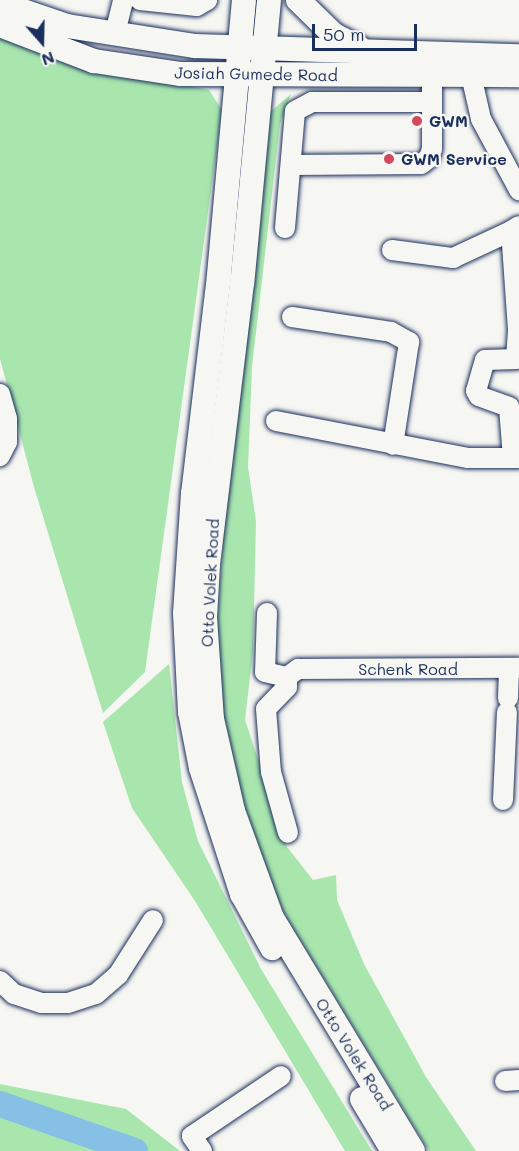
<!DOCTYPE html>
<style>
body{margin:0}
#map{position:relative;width:519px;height:1151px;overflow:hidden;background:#f6f6f2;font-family:Mali,sans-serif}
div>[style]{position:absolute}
.green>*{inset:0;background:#a8e6ae}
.river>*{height:26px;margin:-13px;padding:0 13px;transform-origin:13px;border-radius:13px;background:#86c0e5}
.roads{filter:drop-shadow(0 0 2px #1b2f5e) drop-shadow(0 0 2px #1b2f5e)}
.minor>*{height:20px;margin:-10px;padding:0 10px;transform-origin:10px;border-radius:10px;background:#f6f6f2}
.major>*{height:24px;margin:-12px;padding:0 12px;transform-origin:12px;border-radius:12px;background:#f6f6f2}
.dots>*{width:16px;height:16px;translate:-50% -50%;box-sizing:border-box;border:3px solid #f6f6f2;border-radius:50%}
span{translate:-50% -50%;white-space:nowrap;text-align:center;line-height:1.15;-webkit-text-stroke:4.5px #f6f6f2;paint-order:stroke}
.street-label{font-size:16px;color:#1b2f5e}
.poi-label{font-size:16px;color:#1b2f5e;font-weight:700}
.left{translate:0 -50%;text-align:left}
.north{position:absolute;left:12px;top:12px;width:60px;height:60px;-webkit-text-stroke:4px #f6f6f2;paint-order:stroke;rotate:160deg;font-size:16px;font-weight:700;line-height:24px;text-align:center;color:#1b2f5e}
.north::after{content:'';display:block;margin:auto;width:21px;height:27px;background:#1b2f5e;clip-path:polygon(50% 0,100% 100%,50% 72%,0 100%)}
.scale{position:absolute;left:312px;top:24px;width:105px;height:27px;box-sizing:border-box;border:3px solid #1b2f5e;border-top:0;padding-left:8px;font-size:18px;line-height:21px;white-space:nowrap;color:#1b2f5e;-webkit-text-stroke:4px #f6f6f2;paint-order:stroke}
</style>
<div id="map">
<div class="green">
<i style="clip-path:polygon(0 37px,96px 66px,209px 90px,222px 110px,145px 672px,103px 713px,34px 487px,0 359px)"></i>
<i style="clip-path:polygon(291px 94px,280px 124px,252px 367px,248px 467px,256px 521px,253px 651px,245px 720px,287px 847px,313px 880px,336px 875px,337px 900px,364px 964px,426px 1077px,476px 1151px,429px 1151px,285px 915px,250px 836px,230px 759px,220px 695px,217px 629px,223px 543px,270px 112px)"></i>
<i style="clip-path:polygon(169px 664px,182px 782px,198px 841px,261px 969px,372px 1151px,345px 1151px,195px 901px,132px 808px,103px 722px)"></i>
<i style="clip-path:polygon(0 1084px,126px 1109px,180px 1151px,0 1151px)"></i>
</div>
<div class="river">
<i style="left:0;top:1104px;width:143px;rotate:19.2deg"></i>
</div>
<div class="roads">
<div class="minor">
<i style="left:140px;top:0;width:57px;rotate:6deg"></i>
<i style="left:197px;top:6px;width:12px;rotate:-31deg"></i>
<i style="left:115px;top:33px;width:34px;rotate:-76deg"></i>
<i style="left:471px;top:75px;width:45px;rotate:77.2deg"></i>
<i style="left:481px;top:119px;width:81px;rotate:61.8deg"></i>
<i style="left:291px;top:165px;width:130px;rotate:-0.4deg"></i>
<i style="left:421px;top:164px;width:10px;rotate:-37deg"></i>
<i style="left:429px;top:158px;width:9px;rotate:-72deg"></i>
<i style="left:432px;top:149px;width:74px;rotate:-90deg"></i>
<i style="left:285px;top:228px;width:117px;rotate:-85.1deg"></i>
<i style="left:295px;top:111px;width:19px;rotate:-28deg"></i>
<i style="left:312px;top:102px;width:119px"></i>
<i style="left:392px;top:250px;width:62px;rotate:7.5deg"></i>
<i style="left:453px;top:258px;width:64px;rotate:-25deg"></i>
<i style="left:292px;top:317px;width:100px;rotate:8.6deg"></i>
<i style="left:391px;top:332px;width:21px;rotate:29deg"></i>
<i style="left:409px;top:342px;width:104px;rotate:98.8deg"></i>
<i style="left:0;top:394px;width:26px;rotate:74deg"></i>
<i style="left:7px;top:419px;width:23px;rotate:90deg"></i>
<i style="left:7px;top:442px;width:16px;rotate:117deg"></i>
<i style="left:276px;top:421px;width:196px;rotate:10.9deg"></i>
<i style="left:468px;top:458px;width:51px"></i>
<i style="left:513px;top:458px;width:51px;rotate:-94.5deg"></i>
<i style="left:509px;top:407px;width:32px;rotate:-160deg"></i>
<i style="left:479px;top:396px;width:6px;rotate:-121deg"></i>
<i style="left:476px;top:391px;width:32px;rotate:-74deg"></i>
<i style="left:485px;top:360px;width:31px;rotate:-2deg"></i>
<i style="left:516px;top:359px;width:29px;rotate:-86deg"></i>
<i style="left:518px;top:330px;width:99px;rotate:-94deg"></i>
<i style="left:511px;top:231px;width:9px;rotate:-32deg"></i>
<i style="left:267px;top:613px;width:59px;rotate:91.9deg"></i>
<i style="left:265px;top:672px;width:23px;rotate:13deg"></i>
<i style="left:287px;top:677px;width:14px;rotate:-36deg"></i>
<i style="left:298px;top:669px;width:221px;rotate:-0.3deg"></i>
<i style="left:287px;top:677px;width:10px;rotate:90deg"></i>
<i style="left:287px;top:687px;width:30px;rotate:134deg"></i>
<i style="left:266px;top:709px;width:63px;rotate:85.5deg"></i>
<i style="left:271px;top:772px;width:63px;rotate:74.4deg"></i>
<i style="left:508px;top:698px;width:30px;rotate:-88deg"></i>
<i style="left:503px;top:800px;width:88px;rotate:-87.4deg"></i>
<i style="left:0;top:981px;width:19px;rotate:43deg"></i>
<i style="left:14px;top:994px;width:28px;rotate:18deg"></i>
<i style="left:41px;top:1003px;width:27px"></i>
<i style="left:68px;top:1003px;width:29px;rotate:-18deg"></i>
<i style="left:96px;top:994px;width:29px;rotate:-41deg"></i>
<i style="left:118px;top:975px;width:65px;rotate:-57.5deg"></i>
<i style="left:505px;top:1081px;width:14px;rotate:-4deg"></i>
<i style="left:202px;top:1151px;width:18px;rotate:-124deg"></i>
<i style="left:192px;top:1136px;width:107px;rotate:-34deg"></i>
</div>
<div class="major">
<i style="left:244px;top:0;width:277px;rotate:95.2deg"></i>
<i style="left:219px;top:276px;width:219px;rotate:96.8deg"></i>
<i style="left:193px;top:493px;width:120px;rotate:93.8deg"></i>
<i style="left:185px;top:613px;width:99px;rotate:87.1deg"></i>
<i style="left:190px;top:712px;width:57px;rotate:78.9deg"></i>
<i style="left:201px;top:768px;width:133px;rotate:72deg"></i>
<i style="left:242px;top:894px;width:62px;rotate:60.9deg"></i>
<i style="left:269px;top:0;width:284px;rotate:95.4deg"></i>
<i style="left:242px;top:283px;width:283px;rotate:96.9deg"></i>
<i style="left:208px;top:564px;width:53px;rotate:93.2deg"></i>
<i style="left:205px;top:617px;width:102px;rotate:86.1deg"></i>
<i style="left:212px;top:719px;width:94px;rotate:77.1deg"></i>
<i style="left:233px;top:811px;width:114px;rotate:70deg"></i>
<i style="left:272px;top:918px;width:272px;rotate:58.8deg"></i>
<i style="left:298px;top:0;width:50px;rotate:44.2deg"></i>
<i style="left:334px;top:35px;width:28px;rotate:27deg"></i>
<i style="left:0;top:3px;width:71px;rotate:18.9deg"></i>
<i style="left:67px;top:26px;width:130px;rotate:8.9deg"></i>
<i style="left:195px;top:46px;width:324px;rotate:1.8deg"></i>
<i style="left:0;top:25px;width:101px;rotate:21deg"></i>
<i style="left:94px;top:61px;width:88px;rotate:8.5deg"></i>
<i style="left:181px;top:74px;width:338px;rotate:0.2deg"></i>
<i style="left:362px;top:1099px;width:61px;rotate:59.2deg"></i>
</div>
</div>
<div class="dots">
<i style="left:417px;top:121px;background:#d1495b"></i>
<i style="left:389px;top:159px;background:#d1495b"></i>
</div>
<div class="street-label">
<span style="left:256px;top:74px;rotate:1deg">Josiah Gumede Road</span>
<span style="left:210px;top:583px;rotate:-87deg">Otto Volek Road</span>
<span style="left:408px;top:669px">Schenk Road</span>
<span style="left:354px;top:1054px;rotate:58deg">Otto Volek Road</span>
</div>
<div class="poi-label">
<span class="left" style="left:429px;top:121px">GWM</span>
<span class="left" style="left:401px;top:159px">GWM Service</span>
</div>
<div class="north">N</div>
<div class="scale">50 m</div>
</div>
